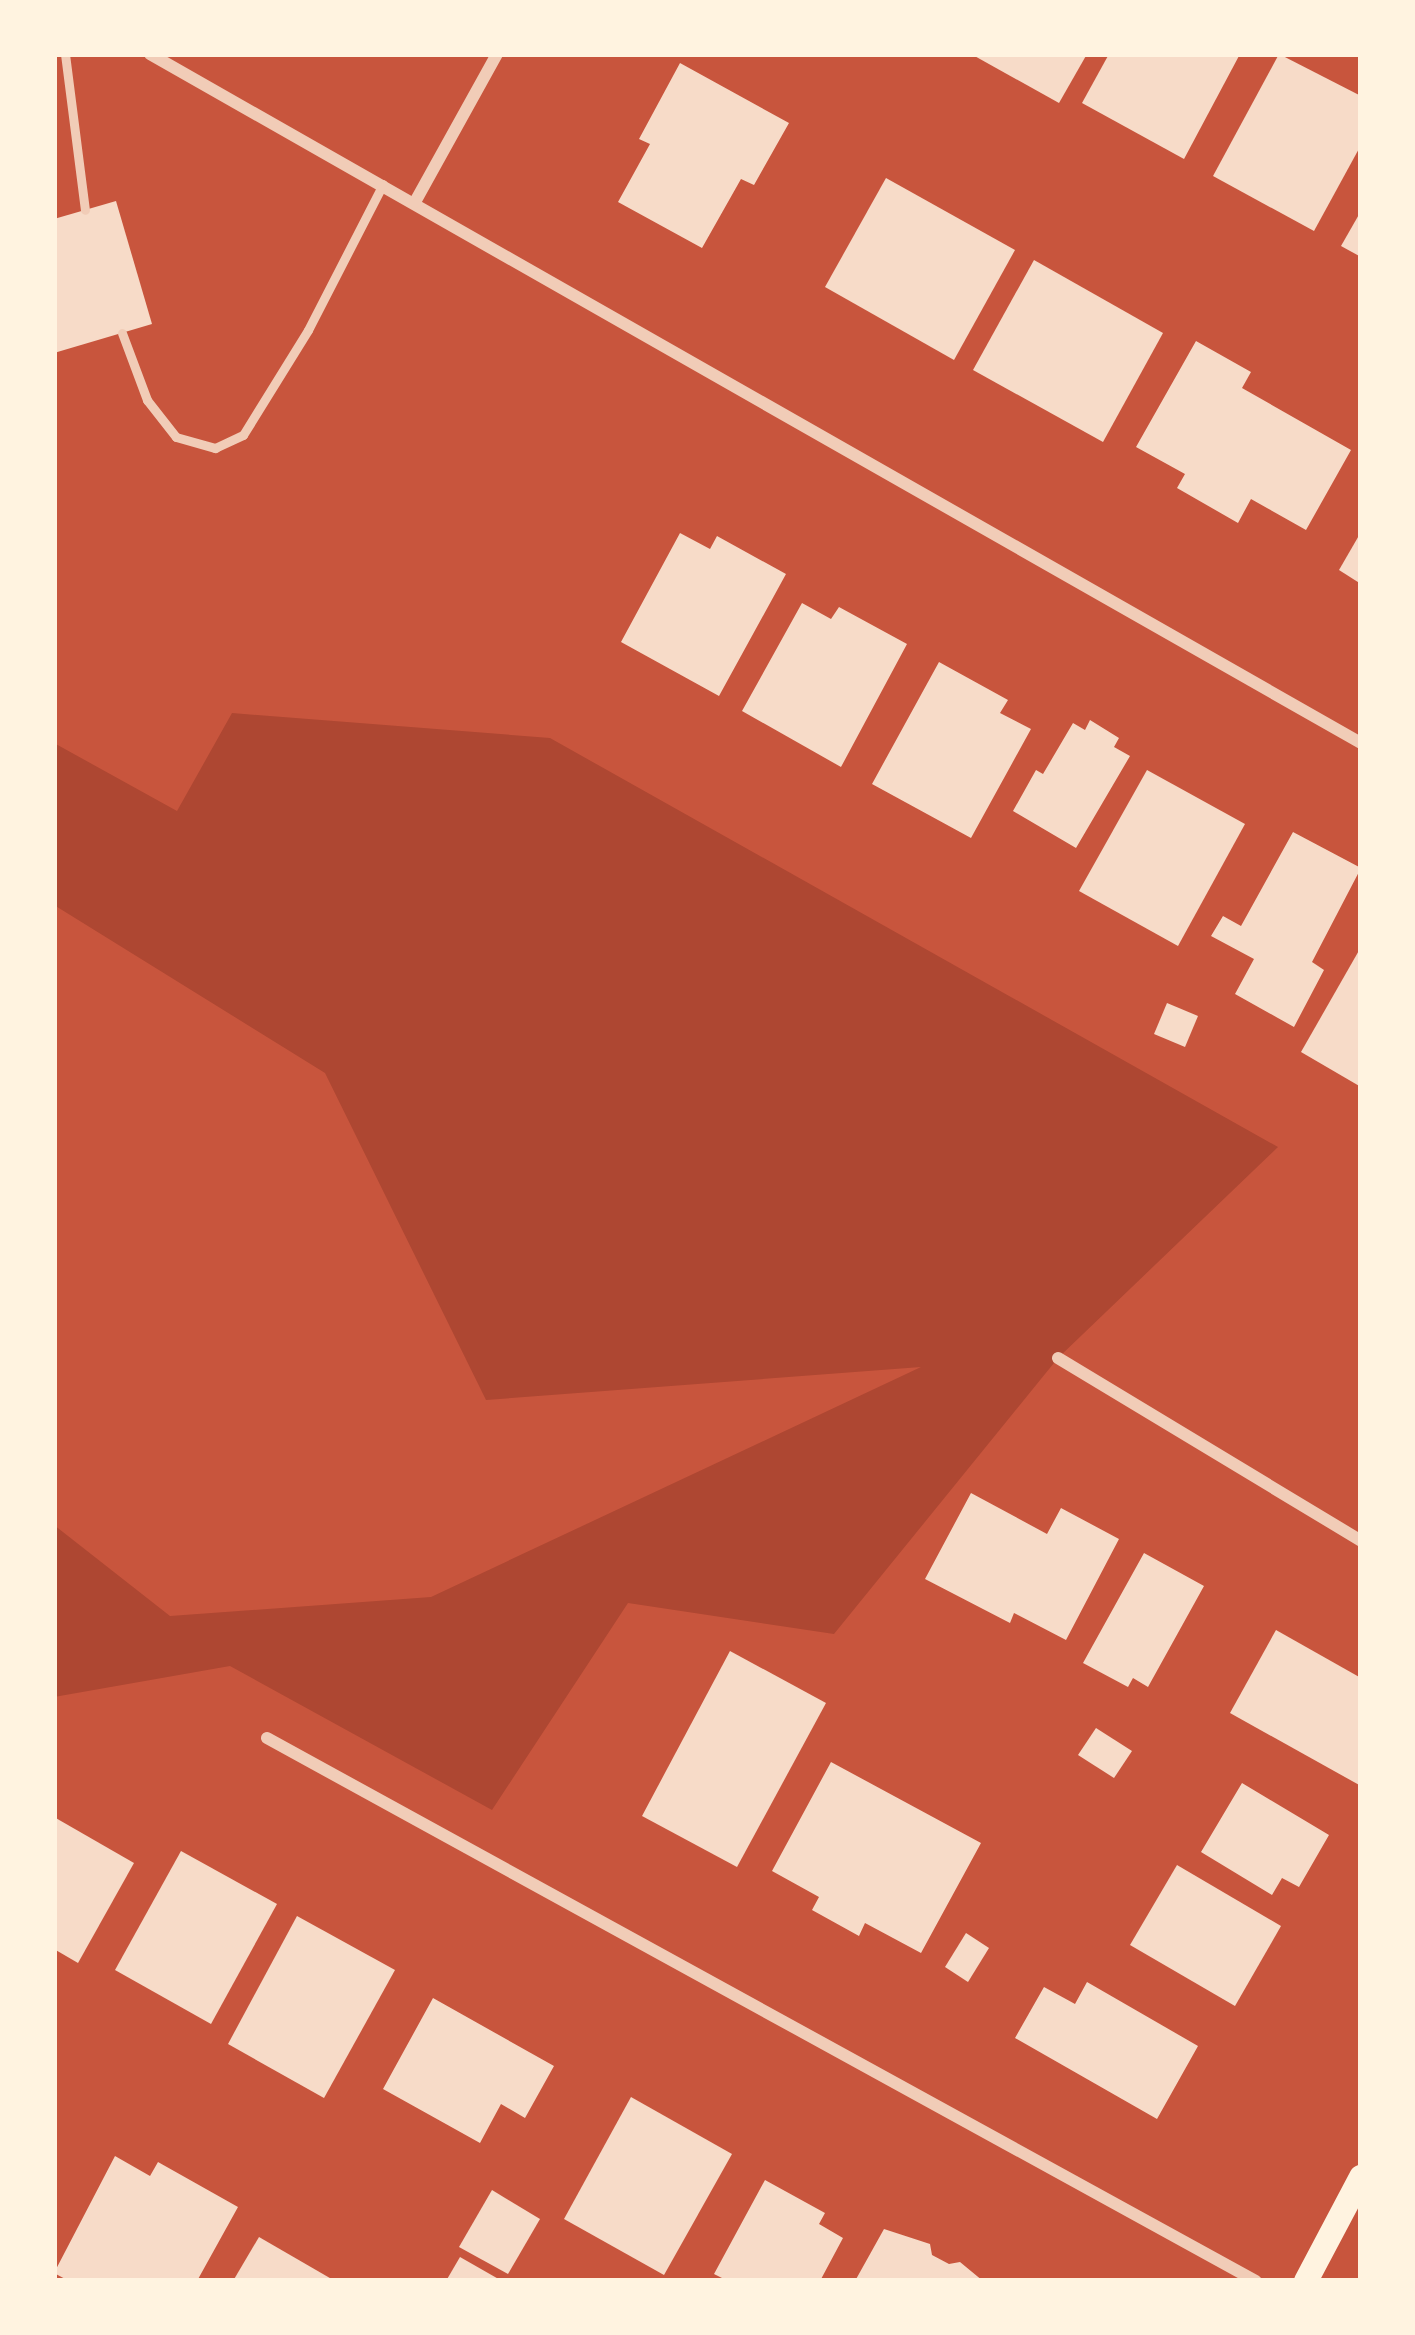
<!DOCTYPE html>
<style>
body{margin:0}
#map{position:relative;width:1415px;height:2335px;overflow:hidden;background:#c8553d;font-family:Roboto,sans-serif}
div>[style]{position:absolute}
.green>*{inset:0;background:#ae4732}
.building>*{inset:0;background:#f7dbc8}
.service>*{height:9px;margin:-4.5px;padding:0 4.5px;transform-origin:4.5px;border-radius:4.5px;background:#f1ccb7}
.minor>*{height:12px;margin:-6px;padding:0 6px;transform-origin:6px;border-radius:6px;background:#f1ccb7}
.secondary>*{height:24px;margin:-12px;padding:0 12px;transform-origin:12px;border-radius:12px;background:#fff3e0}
span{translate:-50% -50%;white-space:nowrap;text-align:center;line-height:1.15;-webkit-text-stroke:12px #fff3e0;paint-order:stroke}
.frame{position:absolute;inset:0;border:57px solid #fff3e0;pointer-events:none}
</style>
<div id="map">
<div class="green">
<i style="clip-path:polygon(232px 713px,550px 738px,1278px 1147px,1058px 1358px,834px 1634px,628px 1603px,492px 1810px,230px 1666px,54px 1697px,54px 1525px,170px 1616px,431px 1597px,921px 1367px,486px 1400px,325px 1073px,54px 905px,54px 743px,177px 811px)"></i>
</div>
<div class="building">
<i style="clip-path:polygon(971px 54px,1087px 54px,1059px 103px)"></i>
<i style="clip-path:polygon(1109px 54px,1240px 54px,1184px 159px,1082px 103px)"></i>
<i style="clip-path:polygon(1279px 54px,1361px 96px,1361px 145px,1314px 231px,1213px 176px)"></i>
<i style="clip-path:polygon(680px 63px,789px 123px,754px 185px,741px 179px,702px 248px,618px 202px,650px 144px,639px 139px)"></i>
<i style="clip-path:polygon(886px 178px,1015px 250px,954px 360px,825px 287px)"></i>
<i style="clip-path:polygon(116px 201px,152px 324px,54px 353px,54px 219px)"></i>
<i style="clip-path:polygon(1361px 211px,1361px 257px,1341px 246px)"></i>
<i style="clip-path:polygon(1034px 260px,1163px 333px,1103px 442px,973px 370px)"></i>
<i style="clip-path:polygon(1196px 341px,1251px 372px,1242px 388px,1351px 450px,1306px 530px,1251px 499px,1238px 523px,1177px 488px,1185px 474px,1136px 447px)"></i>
<i style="clip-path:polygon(1361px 532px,1361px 584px,1339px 570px)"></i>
<i style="clip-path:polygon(680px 533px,710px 549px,717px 536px,786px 574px,719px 696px,621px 642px)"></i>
<i style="clip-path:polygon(802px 603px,831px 619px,839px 607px,907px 644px,841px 767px,742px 711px)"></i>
<i style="clip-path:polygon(939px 662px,1008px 700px,1000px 713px,1031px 729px,971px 838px,872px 784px)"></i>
<i style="clip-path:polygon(1090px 720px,1119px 738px,1114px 747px,1130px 756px,1076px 848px,1013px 811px,1036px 770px,1043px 774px,1073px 723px,1085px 730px)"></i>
<i style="clip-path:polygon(1147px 770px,1245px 824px,1178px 946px,1079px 891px)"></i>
<i style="clip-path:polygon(1293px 832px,1361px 868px,1312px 962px,1324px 970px,1294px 1027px,1235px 994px,1254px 959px,1211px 936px,1223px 916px,1241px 926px)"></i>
<i style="clip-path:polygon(1361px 947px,1361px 1087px,1301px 1052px)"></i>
<i style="clip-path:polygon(1167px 1003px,1198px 1016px,1185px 1047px,1154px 1034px)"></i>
<i style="clip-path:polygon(971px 1493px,1047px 1534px,1061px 1508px,1119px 1539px,1066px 1640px,1014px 1613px,1010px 1623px,925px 1579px)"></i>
<i style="clip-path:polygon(1144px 1553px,1204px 1586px,1148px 1687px,1133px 1678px,1128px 1687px,1083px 1663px)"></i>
<i style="clip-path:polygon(1276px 1630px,1361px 1678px,1361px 1786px,1230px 1713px)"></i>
<i style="clip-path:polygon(730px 1651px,826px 1703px,737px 1867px,642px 1816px)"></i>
<i style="clip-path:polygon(1096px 1728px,1132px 1751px,1114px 1778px,1078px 1755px)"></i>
<i style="clip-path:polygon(831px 1762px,981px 1843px,921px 1953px,865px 1923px,859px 1936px,812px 1910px,819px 1897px,772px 1871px)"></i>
<i style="clip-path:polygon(1242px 1783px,1329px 1835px,1299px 1887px,1282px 1878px,1272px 1895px,1201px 1852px)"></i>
<i style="clip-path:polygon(54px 1817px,134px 1863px,78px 1963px,54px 1949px)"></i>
<i style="clip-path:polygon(181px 1851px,277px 1904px,211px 2024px,115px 1970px)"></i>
<i style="clip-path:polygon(1177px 1865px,1281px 1926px,1235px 2006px,1130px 1945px)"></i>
<i style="clip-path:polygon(297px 1916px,395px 1970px,324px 2098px,228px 2044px)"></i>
<i style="clip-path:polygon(966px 1933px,989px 1948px,968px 1982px,945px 1967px)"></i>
<i style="clip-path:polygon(1087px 1982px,1198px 2046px,1157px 2119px,1015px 2038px,1044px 1987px,1075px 2004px)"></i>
<i style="clip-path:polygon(433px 1998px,554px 2066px,525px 2118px,501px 2104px,480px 2143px,383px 2089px)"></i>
<i style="clip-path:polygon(631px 2097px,732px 2154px,664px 2275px,564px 2219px)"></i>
<i style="clip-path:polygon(115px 2156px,150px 2176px,158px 2162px,238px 2207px,197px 2281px,69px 2281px,54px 2273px)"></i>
<i style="clip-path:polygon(765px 2180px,825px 2213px,819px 2224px,843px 2238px,820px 2281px,728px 2281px,714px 2274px)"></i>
<i style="clip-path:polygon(492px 2190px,540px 2219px,508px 2274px,459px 2247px)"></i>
<i style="clip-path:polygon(884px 2229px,930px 2244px,932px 2255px,949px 2264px,960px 2262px,983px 2281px,855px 2281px)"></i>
<i style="clip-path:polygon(259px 2237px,335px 2281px,233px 2281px)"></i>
<i style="clip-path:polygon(460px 2257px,502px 2281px,446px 2281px)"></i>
</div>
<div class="service">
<i style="left:65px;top:54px;width:157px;rotate:82.7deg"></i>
<i style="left:122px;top:333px;width:72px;rotate:69.5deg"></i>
<i style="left:147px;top:400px;width:47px;rotate:51.9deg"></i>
<i style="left:176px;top:437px;width:41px;rotate:15.8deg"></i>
<i style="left:215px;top:448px;width:31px;rotate:-25deg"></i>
<i style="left:243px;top:435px;width:123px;rotate:-58.2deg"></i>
<i style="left:308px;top:330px;width:164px;rotate:-62.8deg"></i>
</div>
<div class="minor">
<i style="left:150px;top:54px;width:1393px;rotate:29.64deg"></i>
<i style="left:415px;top:202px;width:169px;rotate:-61deg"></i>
<i style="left:1058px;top:1358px;width:354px;rotate:31.1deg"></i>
<i style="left:267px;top:1738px;width:1128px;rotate:28.77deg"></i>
</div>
<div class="secondary">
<i style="left:1306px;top:2281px;width:118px;rotate:-62.1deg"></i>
</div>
<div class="frame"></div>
</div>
